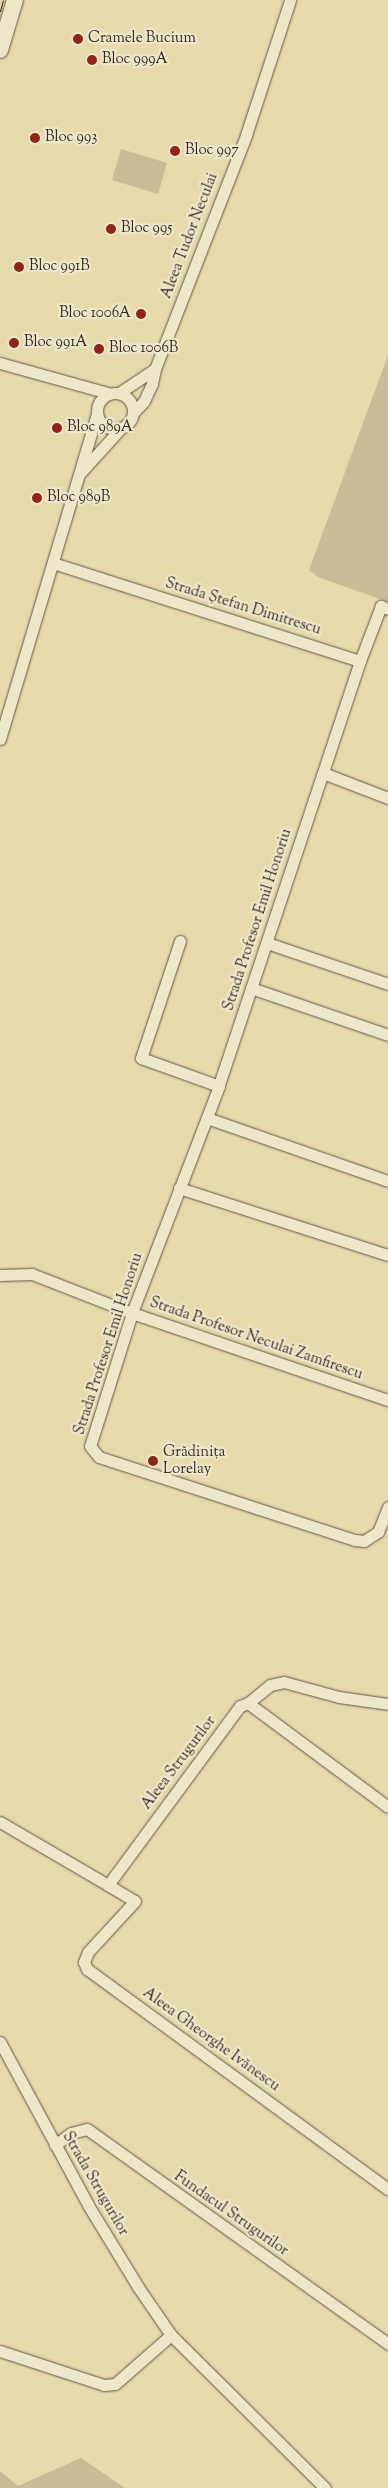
<!DOCTYPE html>
<meta charset="utf-8">
<style>
body{margin:0}
#map{position:relative;width:388px;height:2488px;overflow:hidden;background:#e7daad;font-family:"Sorts Mill Goudy",serif}
div>[style]{position:absolute}
.green>*{inset:0;background:#c9bc96}
.roads{filter:drop-shadow(0 0 1px #635647) drop-shadow(0 0 1px #635647)}
.street>*{height:11px;margin:-5.5px;padding:0 5.5px;transform-origin:5.5px;border-radius:5.5px;background:#efe7ca}
.street>.ring{margin:-5.5px;padding:0;box-sizing:content-box;background:none;border:11px solid #efe7ca;border-radius:50%}
.secondary>*{height:16px;margin:-8px;padding:0 8px;transform-origin:8px;border-radius:8px;background:#efe7ca}
.tram>*{height:1px;margin:-0.5px;padding:0 0.5px;transform-origin:0.5px;border-radius:0.5px;background:#372a25}
.dots>*{width:14px;height:14px;translate:-50% -50%;box-sizing:border-box;border:2px solid #efe7ca;border-radius:50%}
span{translate:-50% -50%;white-space:nowrap;text-align:center;line-height:1.15;-webkit-text-stroke:4.5px #efe7ca;paint-order:stroke}
.poi-label{font-size:15px;color:#372a25}
.left{translate:0 -50%;text-align:left}
.right{translate:-100% -50%;text-align:right}
.street-label{font-size:15px;color:#372a25}
</style>
<div id="map">
<div class="green">
<i style="clip-path:polygon(121px 149px,167px 163px,158px 194px,112px 180px)"></i>
<i style="clip-path:polygon(388px 355px,388px 602px,318px 577px,309px 570px)"></i>
<i style="clip-path:polygon(81px 2458px,125px 2488px,0 2488px,0 2471px,18px 2486px)"></i>
</div>
<div class="roads">
<div class="street">
<i style="left:0;top:363px;width:112px;rotate:15.5deg"></i>
<i class="ring" style="left:97px;top:393px;width:25px;height:25px"></i>
<i style="left:119px;top:393px;width:43px;rotate:-33.7deg"></i>
<i style="left:133px;top:413px;width:16px;rotate:-47deg"></i>
<i style="left:144px;top:401px;width:19px;rotate:-65deg"></i>
<i style="left:152px;top:384px;width:15px;rotate:-79deg"></i>
<i style="left:155px;top:369px;width:251px;rotate:-68.7deg"></i>
<i style="left:246px;top:135px;width:142px;rotate:-71.9deg"></i>
<i style="left:81px;top:472px;width:59px;rotate:-47.7deg"></i>
<i style="left:53px;top:563px;width:322px;rotate:17.7deg"></i>
<i style="left:388px;top:609px;width:8px;rotate:-157deg"></i>
<i style="left:381px;top:606px;width:59px;rotate:110.9deg"></i>
<i style="left:360px;top:661px;width:448px;rotate:108.4deg"></i>
<i style="left:219px;top:1086px;width:243px;rotate:111deg"></i>
<i style="left:132px;top:1313px;width:139px;rotate:107.5deg"></i>
<i style="left:90px;top:1446px;width:14px;rotate:51deg"></i>
<i style="left:99px;top:1457px;width:269px;rotate:18deg"></i>
<i style="left:355px;top:1540px;width:9px;rotate:6deg"></i>
<i style="left:364px;top:1541px;width:17px;rotate:-33deg"></i>
<i style="left:378px;top:1532px;width:27px;rotate:-68deg"></i>
<i style="left:0;top:739px;width:339px;rotate:-73.4deg"></i>
<i style="left:323px;top:773px;width:70px;rotate:21deg"></i>
<i style="left:180px;top:941px;width:123px;rotate:108.4deg"></i>
<i style="left:141px;top:1058px;width:83px;rotate:19.7deg"></i>
<i style="left:267px;top:943px;width:128px;rotate:18.7deg"></i>
<i style="left:251px;top:988px;width:145px;rotate:18.9deg"></i>
<i style="left:207px;top:1118px;width:192px;rotate:19.2deg"></i>
<i style="left:179px;top:1188px;width:219px;rotate:17.8deg"></i>
<i style="left:0;top:1275px;width:32px;rotate:-2deg"></i>
<i style="left:32px;top:1274px;width:107px;rotate:21.3deg"></i>
<i style="left:132px;top:1313px;width:270px;rotate:18.8deg"></i>
<i style="left:248px;top:1703px;width:28px;rotate:-39deg"></i>
<i style="left:270px;top:1685px;width:14px;rotate:-12deg"></i>
<i style="left:284px;top:1682px;width:57px;rotate:15.3deg"></i>
<i style="left:339px;top:1697px;width:49px;rotate:8.1deg"></i>
<i style="left:0;top:1822px;width:125px;rotate:30.3deg"></i>
<i style="left:108px;top:1885px;width:222px;rotate:-53.6deg"></i>
<i style="left:240px;top:1706px;width:9px;rotate:-21deg"></i>
<i style="left:248px;top:1703px;width:174px;rotate:36.6deg"></i>
<i style="left:108px;top:1885px;width:31px;rotate:31deg"></i>
<i style="left:135px;top:1901px;width:69px;rotate:132.7deg"></i>
<i style="left:88px;top:1952px;width:11px;rotate:112deg"></i>
<i style="left:84px;top:1962px;width:8px;rotate:67deg"></i>
<i style="left:87px;top:1969px;width:373px;rotate:36.2deg"></i>
<i style="left:0;top:2042px;width:185px;rotate:61.6deg"></i>
<i style="left:88px;top:2205px;width:96px;rotate:58.6deg"></i>
<i style="left:138px;top:2287px;width:58px;rotate:55.5deg"></i>
<i style="left:171px;top:2335px;width:217px;rotate:44.8deg"></i>
<i style="left:55px;top:2145px;width:20px;rotate:-37deg"></i>
<i style="left:71px;top:2133px;width:16px;rotate:-14deg"></i>
<i style="left:87px;top:2129px;width:370px;rotate:35.5deg"></i>
<i style="left:0;top:2351px;width:109px;rotate:18.1deg"></i>
<i style="left:104px;top:2385px;width:11px;rotate:-5deg"></i>
<i style="left:115px;top:2384px;width:74px;rotate:-41.2deg"></i>
</div>
<div class="secondary">
<i style="left:0;top:50px;width:52px;rotate:-73.3deg"></i>
</div>
</div>
<div class="tram">
<i style="left:0;top:11px;width:11px;rotate:-75deg"></i>
</div>
<div class="dots">
<i style="left:78px;top:39px;background:#8f2418"></i>
<i style="left:92px;top:60px;background:#8f2418"></i>
<i style="left:35px;top:138px;background:#8f2418"></i>
<i style="left:175px;top:151px;background:#8f2418"></i>
<i style="left:111px;top:229px;background:#8f2418"></i>
<i style="left:19px;top:267px;background:#8f2418"></i>
<i style="left:141px;top:314px;background:#8f2418"></i>
<i style="left:14px;top:343px;background:#8f2418"></i>
<i style="left:99px;top:349px;background:#8f2418"></i>
<i style="left:57px;top:428px;background:#8f2418"></i>
<i style="left:37px;top:498px;background:#8f2418"></i>
<i style="left:153px;top:1461px;background:#8f2418"></i>
</div>
<div class="poi-label">
<span class="left" style="left:88px;top:39px">Cramele Bucium</span>
<span class="left" style="left:102px;top:60px">Bloc 999A</span>
<span class="left" style="left:45px;top:138px">Bloc 993</span>
<span class="left" style="left:185px;top:151px">Bloc 997</span>
<span class="left" style="left:121px;top:229px">Bloc 995</span>
<span class="left" style="left:29px;top:267px">Bloc 991B</span>
<span class="right" style="left:131px;top:314px">Bloc 1006A</span>
<span class="left" style="left:24px;top:343px">Bloc 991A</span>
<span class="left" style="left:109px;top:349px">Bloc 1006B</span>
<span class="left" style="left:67px;top:428px">Bloc 989A</span>
<span class="left" style="left:47px;top:498px">Bloc 989B</span>
<span class="left" style="left:163px;top:1461px">Grădinița<br>Lorelay</span>
</div>
<div class="street-label">
<span style="left:190px;top:236px;rotate:-69deg">Aleea Tudor Neculai</span>
<span style="left:243px;top:607px;rotate:17deg">Strada Ștefan Dimitrescu</span>
<span style="left:258px;top:920px;rotate:-72deg">Strada Profesor Emil Honoriu</span>
<span style="left:256px;top:1339px;rotate:19deg">Strada Profesor Neculai Zamfirescu</span>
<span style="left:109px;top:1344px;rotate:-72deg">Strada Profesor Emil Honoriu</span>
<span style="left:179px;top:1763px;rotate:-53deg">Aleea Strugurilor</span>
<span style="left:211px;top:2040px;rotate:36deg">Aleea Gheorghe Ivănescu</span>
<span style="left:95px;top:2184px;rotate:60deg">Strada Strugurilor</span>
<span style="left:231px;top:2214px;rotate:35deg">Fundacul Strugurilor</span>
</div>
</div>
